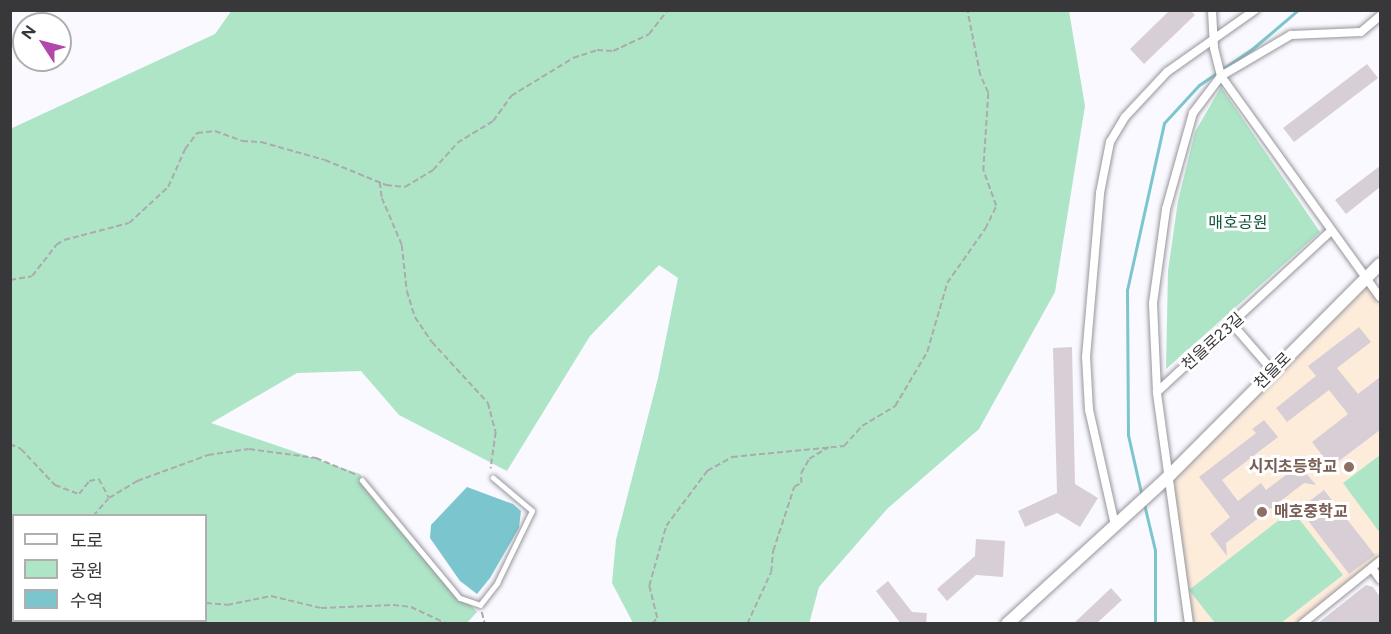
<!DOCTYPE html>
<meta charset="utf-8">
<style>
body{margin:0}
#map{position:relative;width:1391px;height:634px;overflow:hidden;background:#faf9ff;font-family:Figtree,"Noto Sans KR",sans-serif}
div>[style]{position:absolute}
.education>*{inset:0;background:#feecdb}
.green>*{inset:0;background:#aee5c7}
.water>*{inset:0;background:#7bc6ce}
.stream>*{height:3px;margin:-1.5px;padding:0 1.5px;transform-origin:1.5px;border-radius:1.5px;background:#7bc6ce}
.building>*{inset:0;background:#d7cfd5}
.path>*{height:1.5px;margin-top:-0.75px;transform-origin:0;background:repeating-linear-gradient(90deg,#abaaaf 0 6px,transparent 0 9px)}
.roads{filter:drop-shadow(0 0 2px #97959c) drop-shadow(0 0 2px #97959c)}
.lane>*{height:4.5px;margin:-2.25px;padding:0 2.25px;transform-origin:2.25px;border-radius:2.25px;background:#fff}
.street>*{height:8px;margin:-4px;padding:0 4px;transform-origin:4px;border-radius:4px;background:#fff}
.secondary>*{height:12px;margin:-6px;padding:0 6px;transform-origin:6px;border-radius:6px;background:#fff}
.dots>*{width:16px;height:16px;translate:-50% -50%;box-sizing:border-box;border:3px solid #fff;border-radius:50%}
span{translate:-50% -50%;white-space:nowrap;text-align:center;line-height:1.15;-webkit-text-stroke:6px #fff;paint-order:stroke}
.park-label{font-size:16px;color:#0c5538}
.street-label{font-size:16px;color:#38373a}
.education-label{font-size:16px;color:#785e54;font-weight:700}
.right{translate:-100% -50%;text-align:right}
.left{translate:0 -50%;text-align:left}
.frame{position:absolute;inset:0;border:12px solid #38373a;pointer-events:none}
.legend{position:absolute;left:12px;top:514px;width:195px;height:108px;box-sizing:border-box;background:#fff;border:2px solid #afafb0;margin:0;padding:8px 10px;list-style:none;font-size:18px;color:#38373a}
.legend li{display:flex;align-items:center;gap:12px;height:30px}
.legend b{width:30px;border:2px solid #afafb0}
.north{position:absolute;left:12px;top:12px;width:60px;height:60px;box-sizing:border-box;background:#fff;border:2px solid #afafb0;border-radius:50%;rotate:306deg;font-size:16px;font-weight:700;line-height:24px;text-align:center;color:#38373a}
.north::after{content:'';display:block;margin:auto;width:21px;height:27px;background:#b149ad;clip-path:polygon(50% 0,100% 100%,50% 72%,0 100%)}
</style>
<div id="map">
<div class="education">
<i style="clip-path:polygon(1366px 278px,1380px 297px,1380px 561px,1302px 623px,1183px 623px,1167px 478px)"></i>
</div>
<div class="green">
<i style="clip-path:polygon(evenodd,232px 10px,1069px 11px,1085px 106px,1055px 292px,979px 429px,887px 509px,819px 587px,809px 624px,633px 623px,612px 583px,616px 540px,658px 378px,678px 278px,659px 265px,590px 336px,507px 471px,399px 415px,361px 371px,297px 373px,211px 423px,360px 474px,377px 504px,477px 612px,467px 623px,11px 623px,10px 129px,215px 34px,232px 10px,14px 516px,206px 516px,206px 620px,14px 620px,14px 516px)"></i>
<i style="clip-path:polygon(1221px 87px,1320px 232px,1166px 369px,1168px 271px,1178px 201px,1195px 132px)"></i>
<i style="clip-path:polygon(1380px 455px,1380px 533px,1343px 483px)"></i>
<i style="clip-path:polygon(1292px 510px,1343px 575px,1281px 623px,1215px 623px,1189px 590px)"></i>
</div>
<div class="water">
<i style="clip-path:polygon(467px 487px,513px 504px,521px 511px,519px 528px,490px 578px,477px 594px,460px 581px,430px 538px,431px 525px)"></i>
</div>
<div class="stream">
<i style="left:1142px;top:497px;width:64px;rotate:-102.7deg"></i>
<i style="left:1128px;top:435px;width:145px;rotate:-90.4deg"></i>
<i style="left:1127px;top:290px;width:171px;rotate:-77.5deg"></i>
<i style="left:1164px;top:123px;width:52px;rotate:-47.4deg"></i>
<i style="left:1199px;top:85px;width:64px;rotate:-34.2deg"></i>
<i style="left:1252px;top:49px;width:60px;rotate:-40.3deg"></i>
<i style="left:1144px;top:504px;width:47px;rotate:76.6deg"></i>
<i style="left:1155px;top:550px;width:74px;rotate:90deg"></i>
</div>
<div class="building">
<i style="clip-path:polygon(1170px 10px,1190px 10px,1195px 15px,1144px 64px,1130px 49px)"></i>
<i style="clip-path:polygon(1367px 64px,1378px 78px,1294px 142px,1283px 128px)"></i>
<i style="clip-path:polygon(1380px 166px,1380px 187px,1346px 214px,1335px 200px)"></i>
<i style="clip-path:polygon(1359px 327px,1371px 342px,1337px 368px,1358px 394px,1380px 377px,1380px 430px,1331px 467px,1312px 442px,1348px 414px,1329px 390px,1287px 422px,1276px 408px,1316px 376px,1308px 366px)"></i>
<i style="clip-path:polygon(1072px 347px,1075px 484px,1098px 498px,1080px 527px,1057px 513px,1025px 527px,1018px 511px,1057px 493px,1053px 348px)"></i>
<i style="clip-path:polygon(1264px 420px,1278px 437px,1222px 480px,1238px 501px,1261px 483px,1266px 490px,1299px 465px,1316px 485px,1304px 483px,1226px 543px,1227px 556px,1210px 534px,1230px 517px,1199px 477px,1256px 433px,1252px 429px)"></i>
<i style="clip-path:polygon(1324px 490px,1375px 555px,1349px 574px,1299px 509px)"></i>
<i style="clip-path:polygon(976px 539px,1005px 541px,1003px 577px,976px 575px,947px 601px,937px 589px,975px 556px)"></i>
<i style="clip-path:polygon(888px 581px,912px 612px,927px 613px,926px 624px,901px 624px,876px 591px)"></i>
<i style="clip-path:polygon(1366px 585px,1373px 587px,1380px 597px,1380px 624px,1317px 624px)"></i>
<i style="clip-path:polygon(1111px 588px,1122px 600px,1096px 624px,1073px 624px)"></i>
</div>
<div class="path">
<i style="left:380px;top:182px;width:16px;rotate:83deg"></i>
<i style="left:382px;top:198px;width:51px;rotate:66.9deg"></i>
<i style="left:402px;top:245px;width:46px;rotate:83.8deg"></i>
<i style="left:407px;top:291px;width:27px;rotate:73deg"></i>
<i style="left:415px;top:317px;width:30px;rotate:56deg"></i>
<i style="left:432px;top:342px;width:83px;rotate:47.4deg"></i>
<i style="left:488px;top:403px;width:30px;rotate:75deg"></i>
<i style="left:496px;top:432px;width:37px;rotate:98deg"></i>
<i style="left:10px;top:280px;width:22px;rotate:-10deg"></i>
<i style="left:32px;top:276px;width:39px;rotate:-52deg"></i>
<i style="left:56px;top:245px;width:9px;rotate:-32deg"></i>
<i style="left:64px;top:240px;width:67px;rotate:-14.7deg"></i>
<i style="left:129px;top:223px;width:53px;rotate:-42.7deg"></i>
<i style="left:168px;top:187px;width:42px;rotate:-65.9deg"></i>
<i style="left:185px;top:149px;width:20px;rotate:-53deg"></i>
<i style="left:197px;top:133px;width:18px;rotate:-6deg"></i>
<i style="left:215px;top:131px;width:29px;rotate:20deg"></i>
<i style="left:242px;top:141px;width:19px;rotate:3deg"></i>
<i style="left:261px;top:142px;width:66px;rotate:15.7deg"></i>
<i style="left:325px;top:160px;width:66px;rotate:22.3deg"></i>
<i style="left:386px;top:185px;width:19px;rotate:6deg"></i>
<i style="left:405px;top:187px;width:33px;rotate:-31deg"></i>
<i style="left:433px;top:170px;width:36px;rotate:-48deg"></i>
<i style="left:457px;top:143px;width:42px;rotate:-31.4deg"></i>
<i style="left:493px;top:121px;width:31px;rotate:-54deg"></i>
<i style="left:511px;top:96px;width:73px;rotate:-31.5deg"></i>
<i style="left:573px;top:58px;width:25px;rotate:-18deg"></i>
<i style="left:597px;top:50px;width:16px;rotate:4deg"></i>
<i style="left:613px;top:51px;width:40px;rotate:-25deg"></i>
<i style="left:649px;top:34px;width:31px;rotate:-52deg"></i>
<i style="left:10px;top:444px;width:12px;rotate:24deg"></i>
<i style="left:21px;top:449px;width:50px;rotate:46.6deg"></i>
<i style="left:55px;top:485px;width:26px;rotate:21deg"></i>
<i style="left:79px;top:494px;width:16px;rotate:-52deg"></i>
<i style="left:89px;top:481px;width:10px;rotate:-11deg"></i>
<i style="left:99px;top:479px;width:21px;rotate:62deg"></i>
<i style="left:109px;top:498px;width:33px;rotate:-31deg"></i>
<i style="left:137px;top:481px;width:76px;rotate:-20.1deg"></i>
<i style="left:208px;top:455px;width:41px;rotate:-8.3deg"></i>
<i style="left:249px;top:449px;width:68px;rotate:7.7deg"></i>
<i style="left:316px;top:458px;width:44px;rotate:22.5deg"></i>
<i style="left:93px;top:516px;width:23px;rotate:-49deg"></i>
<i style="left:206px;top:603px;width:21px;rotate:5deg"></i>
<i style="left:227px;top:605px;width:45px;rotate:-11.6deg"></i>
<i style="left:271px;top:596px;width:51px;rotate:13.5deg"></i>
<i style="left:321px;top:608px;width:72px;rotate:-2.4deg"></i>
<i style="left:393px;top:605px;width:18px;rotate:6deg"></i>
<i style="left:411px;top:607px;width:40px;rotate:25deg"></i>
<i style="left:482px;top:612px;width:12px;rotate:76deg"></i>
<i style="left:12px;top:624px;width:6px;rotate:-39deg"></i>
<i style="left:150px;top:624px;width:6px;rotate:-39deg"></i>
<i style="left:652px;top:624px;width:8px;rotate:-50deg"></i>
<i style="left:657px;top:618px;width:33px;rotate:-104deg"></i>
<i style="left:649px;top:586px;width:62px;rotate:-74.2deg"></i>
<i style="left:666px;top:526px;width:69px;rotate:-53.3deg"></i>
<i style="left:707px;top:471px;width:29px;rotate:-29deg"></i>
<i style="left:732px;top:457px;width:113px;rotate:-5.6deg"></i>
<i style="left:844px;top:446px;width:27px;rotate:-48deg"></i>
<i style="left:862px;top:426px;width:39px;rotate:-31deg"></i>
<i style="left:895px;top:406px;width:63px;rotate:-59.3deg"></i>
<i style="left:927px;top:352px;width:72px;rotate:-73.8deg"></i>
<i style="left:947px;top:283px;width:66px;rotate:-54.9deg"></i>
<i style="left:985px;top:229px;width:25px;rotate:-64deg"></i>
<i style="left:996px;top:206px;width:37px;rotate:-110deg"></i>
<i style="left:983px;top:171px;width:78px;rotate:-86.3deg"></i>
<i style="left:988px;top:93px;width:20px;rotate:-114deg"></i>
<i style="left:980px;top:75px;width:66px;rotate:-101.3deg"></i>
<i style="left:747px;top:624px;width:57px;rotate:-65.2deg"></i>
<i style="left:771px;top:572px;width:21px;rotate:-85deg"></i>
<i style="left:773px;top:551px;width:67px;rotate:-71.8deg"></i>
<i style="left:794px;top:487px;width:8px;rotate:-30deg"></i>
<i style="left:801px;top:483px;width:10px;rotate:-90deg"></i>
<i style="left:801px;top:473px;width:16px;rotate:-60deg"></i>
<i style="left:809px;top:459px;width:23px;rotate:-31deg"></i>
</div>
<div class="roads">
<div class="lane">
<i style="left:362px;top:480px;width:153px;rotate:50.3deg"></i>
<i style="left:460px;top:598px;width:21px;rotate:19deg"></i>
<i style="left:480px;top:605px;width:28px;rotate:-52deg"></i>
<i style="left:497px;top:583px;width:80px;rotate:-64.1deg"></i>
<i style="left:532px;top:511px;width:51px;rotate:-139.8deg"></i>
</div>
<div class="street">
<i style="left:1212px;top:10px;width:38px;rotate:87deg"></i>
<i style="left:1214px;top:48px;width:29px;rotate:76deg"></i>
<i style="left:1221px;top:76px;width:272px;rotate:54.3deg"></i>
<i style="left:1233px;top:325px;width:61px;rotate:49deg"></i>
<i style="left:1157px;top:392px;width:237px;rotate:-42.8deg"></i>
<i style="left:1115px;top:525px;width:118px;rotate:-102.7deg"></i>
<i style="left:1089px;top:410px;width:53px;rotate:-93.2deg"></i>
<i style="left:1086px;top:357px;width:165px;rotate:-85.1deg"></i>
<i style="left:1100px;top:193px;width:52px;rotate:-78.9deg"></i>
<i style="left:1110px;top:142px;width:29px;rotate:-59deg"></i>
<i style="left:1125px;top:117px;width:62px;rotate:-47deg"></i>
<i style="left:1167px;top:72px;width:108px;rotate:-35.2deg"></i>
<i style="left:1372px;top:568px;width:14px;rotate:54deg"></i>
<i style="left:1189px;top:624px;width:234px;rotate:-97.9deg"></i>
<i style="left:1157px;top:392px;width:89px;rotate:-92.6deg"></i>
<i style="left:1153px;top:303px;width:95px;rotate:-82.1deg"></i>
<i style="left:1166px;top:209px;width:100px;rotate:-74.3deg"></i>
<i style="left:1193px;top:113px;width:46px;rotate:-52.9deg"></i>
<i style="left:1221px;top:76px;width:81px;rotate:-30.4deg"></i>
<i style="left:1291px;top:35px;width:70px;rotate:-2.5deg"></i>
<i style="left:1361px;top:32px;width:25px;rotate:-40deg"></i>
<i style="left:1302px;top:624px;width:100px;rotate:-38.9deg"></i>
</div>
<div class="secondary">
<i style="left:1007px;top:624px;width:217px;rotate:-42.4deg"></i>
<i style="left:1167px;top:478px;width:302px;rotate:-45.1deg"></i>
</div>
</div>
<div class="dots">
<i style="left:1349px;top:467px;background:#8d6e63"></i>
<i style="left:1262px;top:512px;background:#8d6e63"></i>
</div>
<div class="park-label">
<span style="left:1238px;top:223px">매호공원</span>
</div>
<div class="street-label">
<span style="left:1213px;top:342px;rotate:-42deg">천을로23길</span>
<span style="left:1273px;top:371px;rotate:-45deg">천을로</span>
</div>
<div class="education-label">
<span class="right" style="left:1337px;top:467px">시지초등학교</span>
<span class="left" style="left:1274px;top:512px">매호중학교</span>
</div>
<div class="frame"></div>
<ul class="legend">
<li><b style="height:8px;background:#fff"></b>도로</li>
<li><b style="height:16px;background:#aee5c7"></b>공원</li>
<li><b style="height:16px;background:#7bc6ce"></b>수역</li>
</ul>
<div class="north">N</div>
</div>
